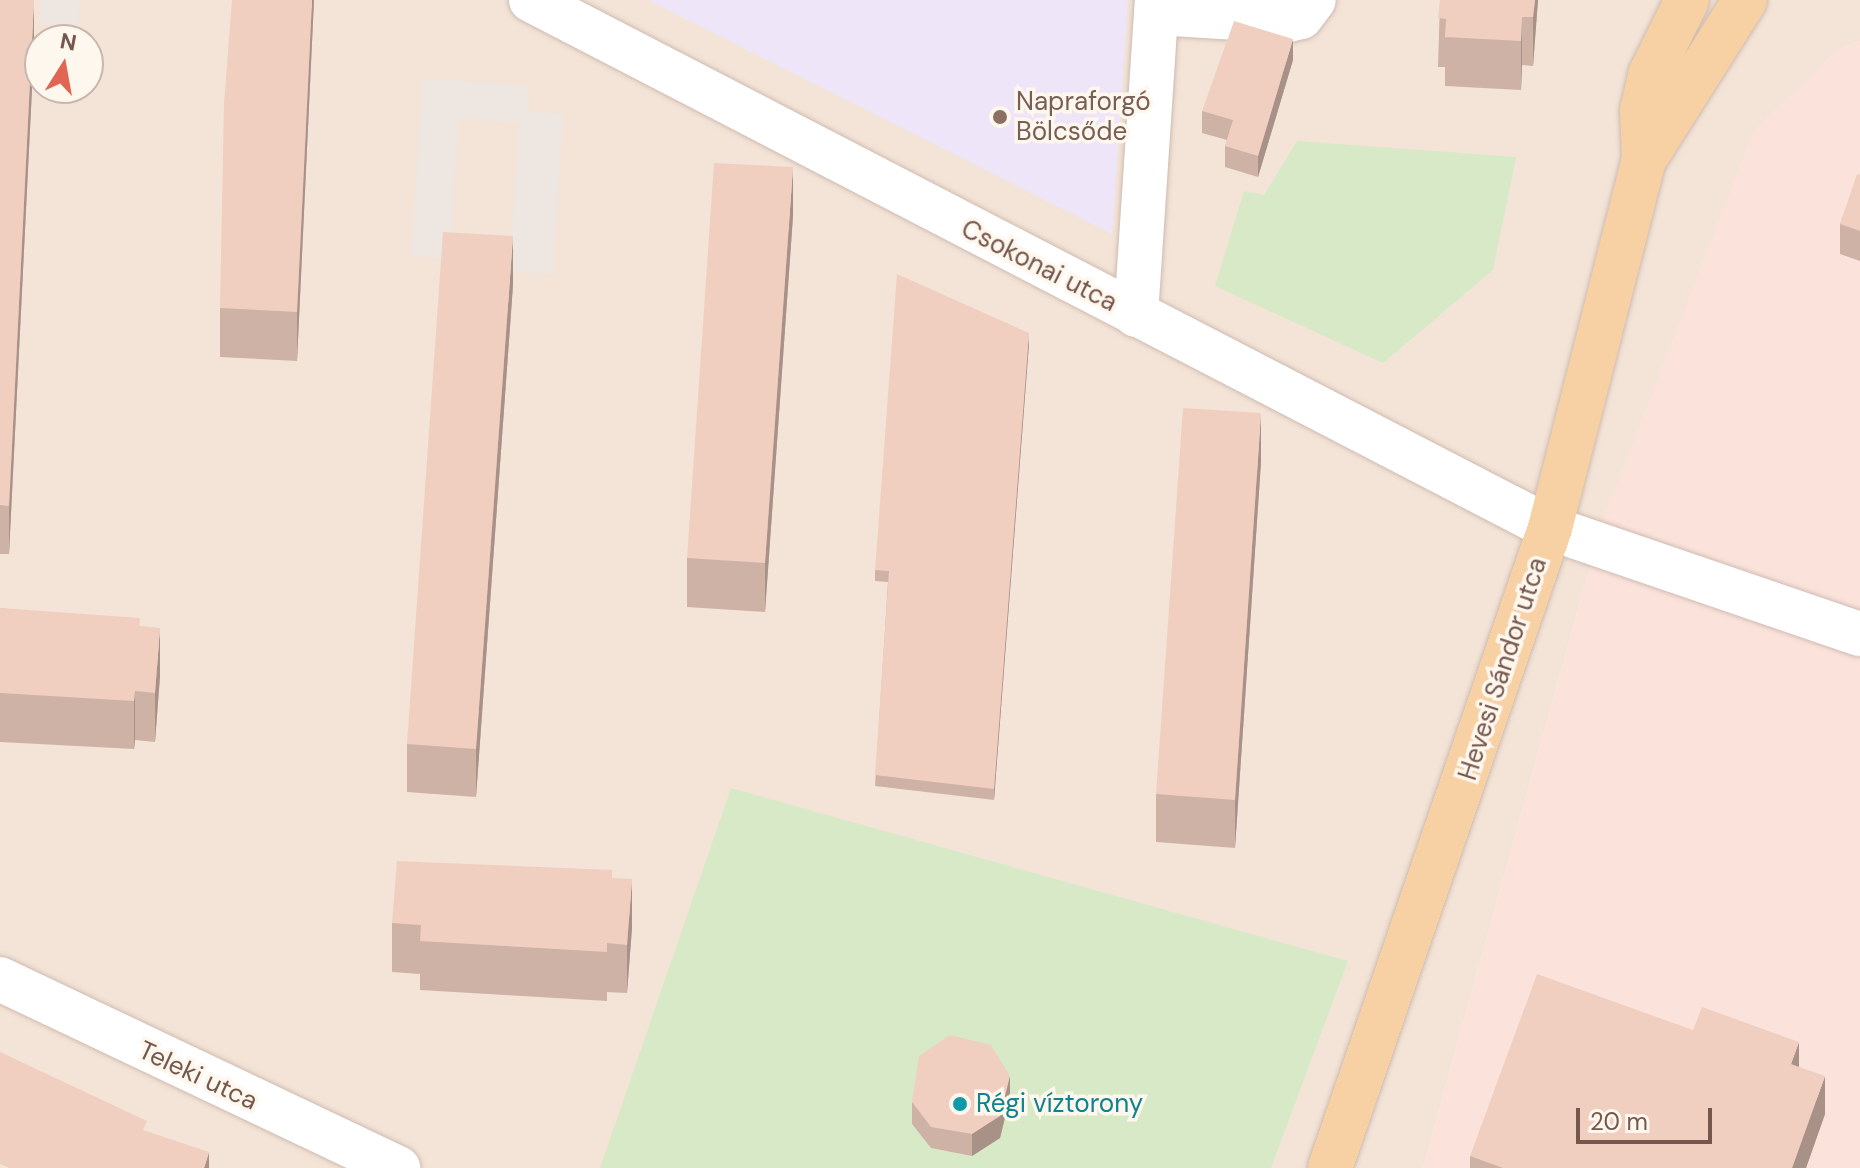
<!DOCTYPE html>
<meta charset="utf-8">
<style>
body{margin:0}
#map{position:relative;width:1860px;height:1168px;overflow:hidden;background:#fcf2e8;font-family:"DM Sans",sans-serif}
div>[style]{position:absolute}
.residential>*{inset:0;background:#f3e4d7}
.commercial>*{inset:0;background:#fbe3dc}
.industrial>*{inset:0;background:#ede6e1}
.education>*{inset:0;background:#efe5f8}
.green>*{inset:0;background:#d8e9c7}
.roads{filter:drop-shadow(0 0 2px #cfbbb1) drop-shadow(0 0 2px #cfbbb1)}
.minor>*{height:44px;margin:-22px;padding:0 22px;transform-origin:22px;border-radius:22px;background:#fff}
.major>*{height:44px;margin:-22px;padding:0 22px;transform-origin:22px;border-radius:22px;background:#f7d1a4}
.wall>*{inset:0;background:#ceb2a6}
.shaded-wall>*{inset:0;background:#a89187}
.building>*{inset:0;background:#f0cfc1}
.dots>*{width:22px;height:22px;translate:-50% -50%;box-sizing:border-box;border:4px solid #fef7ee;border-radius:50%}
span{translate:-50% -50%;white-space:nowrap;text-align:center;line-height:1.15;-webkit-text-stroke:7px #fef7ee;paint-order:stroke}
.education-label{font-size:26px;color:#785e54}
.left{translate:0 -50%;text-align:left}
.street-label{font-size:26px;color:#75574d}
.culture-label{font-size:26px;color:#0d838f}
.north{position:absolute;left:24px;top:24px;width:80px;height:80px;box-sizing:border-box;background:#fef7ee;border:2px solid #c7b7ae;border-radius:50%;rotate:11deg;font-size:22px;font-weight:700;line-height:32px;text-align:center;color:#75574d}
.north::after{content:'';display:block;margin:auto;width:28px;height:36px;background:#e06552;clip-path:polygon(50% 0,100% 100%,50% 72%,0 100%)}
.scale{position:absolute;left:1576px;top:1108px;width:136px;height:36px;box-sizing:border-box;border:4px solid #75574d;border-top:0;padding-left:10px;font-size:24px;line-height:28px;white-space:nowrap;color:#75574d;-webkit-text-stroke:6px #fef7ee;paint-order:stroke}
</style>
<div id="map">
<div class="residential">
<i style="clip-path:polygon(evenodd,0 0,1860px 0,1860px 41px,1837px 50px,1602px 523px,1423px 1168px,0 1168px,0 0,40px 40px,88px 40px,88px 88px,40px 88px,40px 40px)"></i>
</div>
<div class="commercial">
<i style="clip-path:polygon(1860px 41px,1860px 1168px,1423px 1168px,1602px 523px,1754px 130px,1837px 50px)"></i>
</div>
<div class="industrial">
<i style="clip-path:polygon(41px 0,80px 0,78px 25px,40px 23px)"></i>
<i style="clip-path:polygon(423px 78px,529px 86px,528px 111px,563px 114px,553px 274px,509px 272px,519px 123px,459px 119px,449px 259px,411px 256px)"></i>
</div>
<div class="education">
<i style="clip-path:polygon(648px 0,1128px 0,1112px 234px)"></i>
</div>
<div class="green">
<i style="clip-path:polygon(1297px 141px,1516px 157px,1493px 270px,1383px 363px,1215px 286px,1244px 191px,1264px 195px)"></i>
<i style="clip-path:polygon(731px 788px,1348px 961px,1271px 1168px,600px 1168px)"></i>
</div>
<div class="roads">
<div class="minor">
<i style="left:531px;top:0;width:1148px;rotate:27.39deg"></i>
<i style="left:1550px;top:528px;width:328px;rotate:18.9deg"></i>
<i style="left:1156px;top:13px;width:129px;rotate:3.5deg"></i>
<i style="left:1285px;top:21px;width:16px;rotate:-14deg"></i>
<i style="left:1301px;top:17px;width:21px;rotate:-53deg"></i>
<i style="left:1136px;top:315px;width:316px;rotate:-86.2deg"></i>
<i style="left:0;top:979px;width:441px;rotate:25.4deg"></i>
</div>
<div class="major">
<i style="left:1644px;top:160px;width:189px;rotate:-57.7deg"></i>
<i style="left:1330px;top:1168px;width:677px;rotate:-71.03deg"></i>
<i style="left:1550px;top:528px;width:380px;rotate:-75.7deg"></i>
<i style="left:1644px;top:160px;width:49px;rotate:-92.3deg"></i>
<i style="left:1642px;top:111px;width:39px;rotate:-77deg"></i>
<i style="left:1651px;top:73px;width:81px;rotate:-63.7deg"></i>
</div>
</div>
<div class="wall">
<i style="clip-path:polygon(0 0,34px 48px,9px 554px,0 554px)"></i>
<i style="clip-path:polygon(314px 0,297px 361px,220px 357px,220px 308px)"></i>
<i style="clip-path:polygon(1440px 0,1538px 0,1533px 66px,1522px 65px,1521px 90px,1445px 86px,1445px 67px,1438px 67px)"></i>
<i style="clip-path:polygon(1293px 60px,1258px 177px,1225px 167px,1225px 146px,1227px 140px,1202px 133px,1202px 111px)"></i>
<i style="clip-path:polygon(1860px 175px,1860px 261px,1840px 254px,1840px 224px)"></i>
<i style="clip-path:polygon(793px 216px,765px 612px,687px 607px,687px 558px)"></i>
<i style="clip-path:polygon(513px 285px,476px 797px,407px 792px,407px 744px)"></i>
<i style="clip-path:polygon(1029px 344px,994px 800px,875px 786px,888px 582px,875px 581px,875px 570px)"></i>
<i style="clip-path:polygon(1261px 462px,1235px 848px,1156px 842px,1156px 794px)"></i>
<i style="clip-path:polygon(0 608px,140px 626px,160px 676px,155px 742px,135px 740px,134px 749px,0 742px)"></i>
<i style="clip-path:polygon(612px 878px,632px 928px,627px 993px,607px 992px,607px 1001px,420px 990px,420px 974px,392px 972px,392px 923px)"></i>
<i style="clip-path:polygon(1693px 1030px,1799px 1067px,1825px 1114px,1806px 1168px,1470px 1168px,1470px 1156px)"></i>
<i style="clip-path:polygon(1010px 1097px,1000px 1138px,972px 1156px,931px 1148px,912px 1124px,912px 1102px)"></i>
</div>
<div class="shaded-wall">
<i style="clip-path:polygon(34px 0,34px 48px,9px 554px,9px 506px)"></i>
<i style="clip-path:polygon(312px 0,314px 0,297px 361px,297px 312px)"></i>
<i style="clip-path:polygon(1535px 0,1538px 0,1533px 66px,1533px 17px)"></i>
<i style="clip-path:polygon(1522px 17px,1522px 65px,1521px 90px,1521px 41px)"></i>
<i style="clip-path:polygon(1293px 39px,1293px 60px,1258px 177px,1258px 156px)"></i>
<i style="clip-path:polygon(793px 167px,793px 216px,765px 612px,765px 563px)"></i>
<i style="clip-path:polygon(513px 236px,513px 285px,476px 797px,476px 749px)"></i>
<i style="clip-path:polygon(1029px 333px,1029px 344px,994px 800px,994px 789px)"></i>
<i style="clip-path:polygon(1261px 413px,1261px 462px,1235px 848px,1235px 800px)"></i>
<i style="clip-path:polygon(160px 628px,160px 676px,155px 742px,155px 693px)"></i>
<i style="clip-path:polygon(135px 691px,135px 740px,134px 749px,134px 701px)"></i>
<i style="clip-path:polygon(632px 879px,632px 928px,627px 993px,627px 945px)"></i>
<i style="clip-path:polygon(1799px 1042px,1799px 1081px,1791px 1064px)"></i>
<i style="clip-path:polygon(1010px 1076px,1010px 1097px,1000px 1138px,972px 1156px,972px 1134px)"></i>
<i style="clip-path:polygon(1825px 1076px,1825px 1114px,1806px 1168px,1792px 1168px)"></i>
<i style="clip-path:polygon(209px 1152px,209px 1168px,204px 1168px)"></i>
</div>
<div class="building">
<i style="clip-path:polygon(0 0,34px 0,9px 506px,0 505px)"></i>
<i style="clip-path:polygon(232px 0,312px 0,297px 312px,220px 308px,224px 104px)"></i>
<i style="clip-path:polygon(1440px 0,1535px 0,1533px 17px,1522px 17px,1521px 41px,1445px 37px,1446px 19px,1438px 18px)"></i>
<i style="clip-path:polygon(1234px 21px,1293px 39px,1258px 156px,1225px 146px,1233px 120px,1202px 111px)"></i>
<i style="clip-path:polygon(714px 163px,793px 167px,765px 563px,687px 558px)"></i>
<i style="clip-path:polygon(1857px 174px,1860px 175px,1860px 231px,1840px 224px)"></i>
<i style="clip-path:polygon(443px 232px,513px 236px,476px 749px,407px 744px)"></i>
<i style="clip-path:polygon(897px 274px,1029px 333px,994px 789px,875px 775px,889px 571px,875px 570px)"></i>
<i style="clip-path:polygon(1183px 408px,1261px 413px,1235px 800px,1156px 794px)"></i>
<i style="clip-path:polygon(0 608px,140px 618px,139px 626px,160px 628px,155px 693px,135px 691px,134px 701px,0 693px)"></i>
<i style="clip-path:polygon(397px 861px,612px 870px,612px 878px,632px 879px,627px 945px,607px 943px,607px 952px,420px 941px,421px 925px,392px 923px)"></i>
<i style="clip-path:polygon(1537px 974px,1693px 1030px,1702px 1007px,1799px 1042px,1791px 1064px,1825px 1076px,1792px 1168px,1503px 1168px,1470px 1156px)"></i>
<i style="clip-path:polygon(950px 1035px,991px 1045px,1010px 1076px,1000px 1116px,972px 1134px,931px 1127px,912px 1102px,919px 1056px)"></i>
<i style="clip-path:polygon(0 1052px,147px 1121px,143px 1130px,209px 1152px,204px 1168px,9px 1168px,0 1164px)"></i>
</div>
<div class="dots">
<i style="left:1000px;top:117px;background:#8d6e63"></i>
<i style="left:960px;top:1104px;background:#0f9aa8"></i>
</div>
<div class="education-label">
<span class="left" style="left:1016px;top:117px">Napraforgó<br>Bölcsőde</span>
</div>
<div class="street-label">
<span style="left:1039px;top:266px;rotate:27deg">Csokonai utca</span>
<span style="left:1503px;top:669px;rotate:-72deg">Hevesi Sándor utca</span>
<span style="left:198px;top:1076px;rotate:25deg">Teleki utca</span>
</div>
<div class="culture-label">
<span class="left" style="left:976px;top:1104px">Régi víztorony</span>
</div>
<div class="north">N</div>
<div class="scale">20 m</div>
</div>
